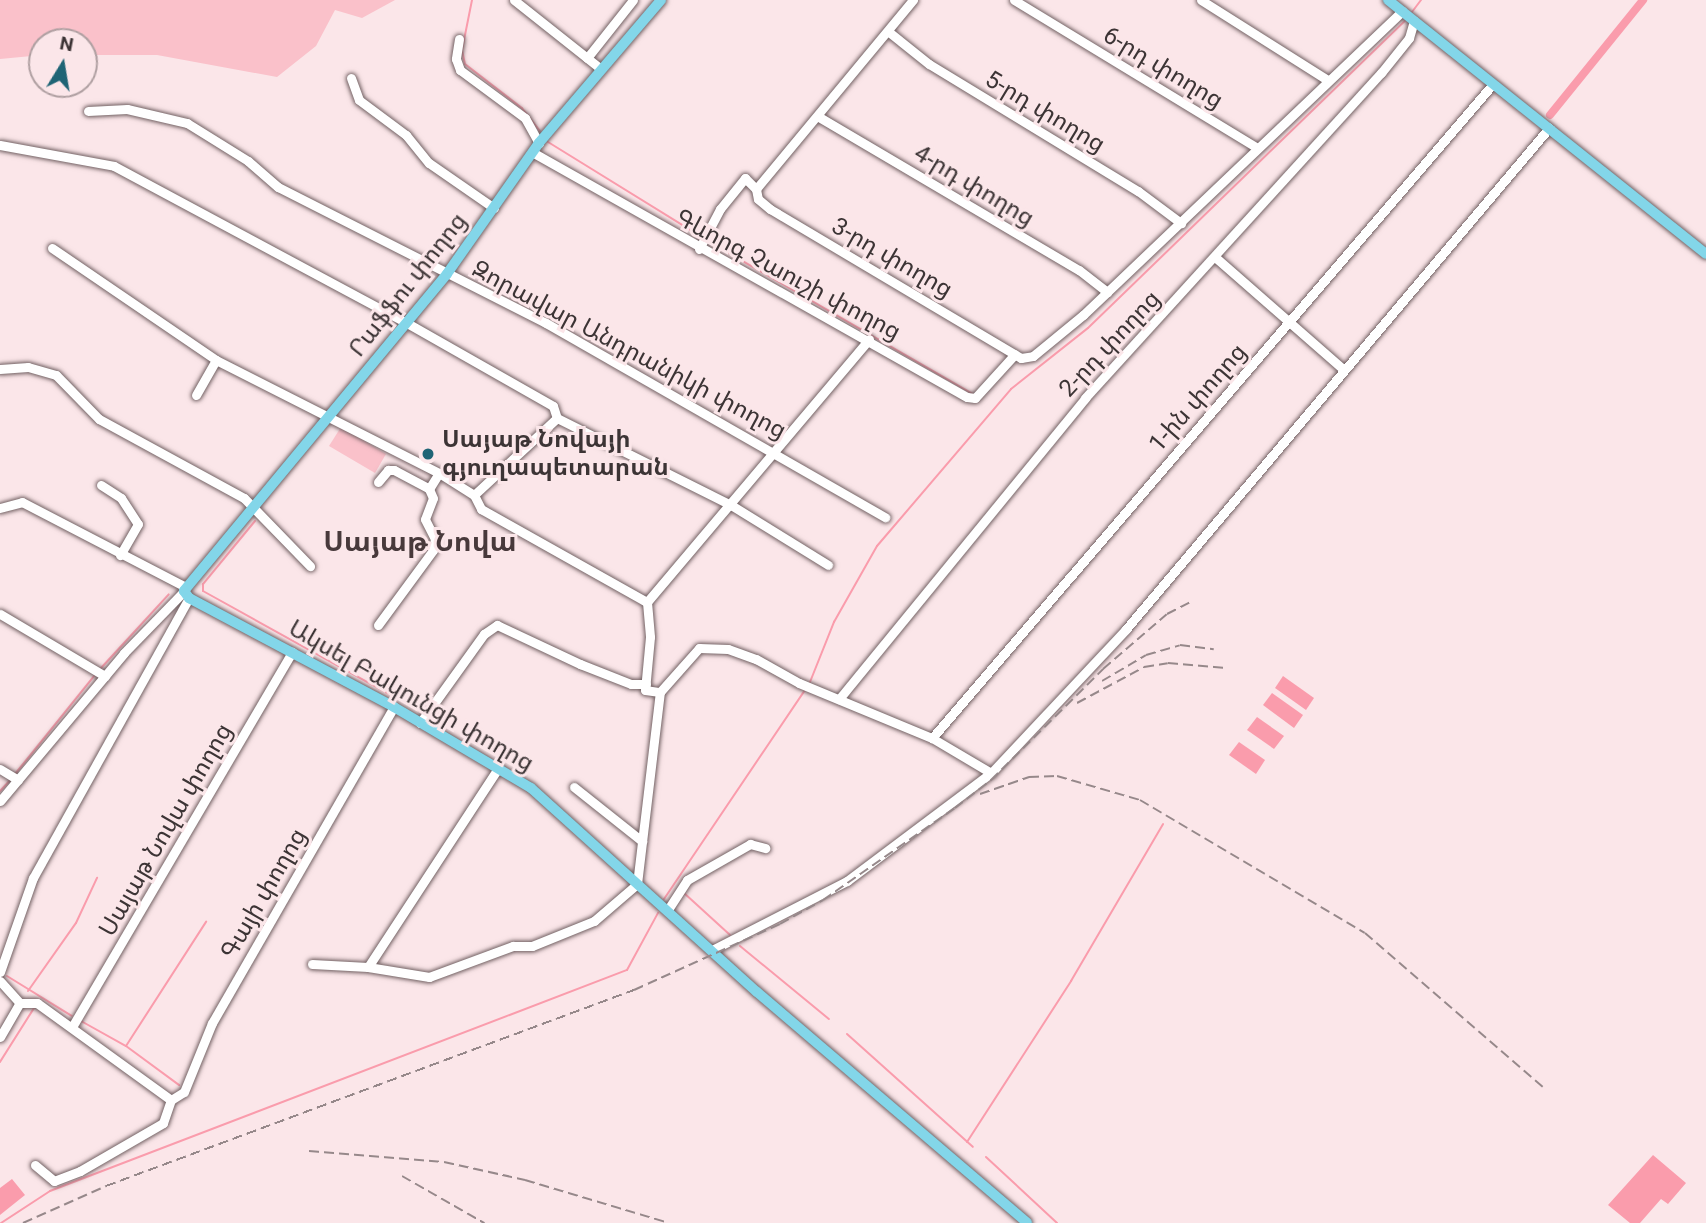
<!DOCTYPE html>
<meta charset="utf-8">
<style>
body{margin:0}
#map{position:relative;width:1706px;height:1223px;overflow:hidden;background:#fbe6e9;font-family:Roboto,"Noto Sans Armenian",sans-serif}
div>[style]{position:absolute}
.green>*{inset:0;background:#fac1ca}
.water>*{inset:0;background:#fa9cac}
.stream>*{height:2px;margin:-1px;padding:0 1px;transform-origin:1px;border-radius:1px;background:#fa9cac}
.canal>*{height:8px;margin:-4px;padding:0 4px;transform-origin:4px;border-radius:4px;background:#fa9cac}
.roads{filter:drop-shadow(0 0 2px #726163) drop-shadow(0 0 2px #726163)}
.minor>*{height:9px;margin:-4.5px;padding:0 4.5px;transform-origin:4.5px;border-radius:4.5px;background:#fff}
.major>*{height:10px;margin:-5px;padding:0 5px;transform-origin:5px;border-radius:5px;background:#83d6e9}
.rail>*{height:2px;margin-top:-1px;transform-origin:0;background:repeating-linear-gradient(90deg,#96888a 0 10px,transparent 0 15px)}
.dots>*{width:19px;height:19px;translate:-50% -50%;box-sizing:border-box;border:4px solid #fbe6e9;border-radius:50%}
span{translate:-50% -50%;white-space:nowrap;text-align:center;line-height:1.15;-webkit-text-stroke:6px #fbe6e9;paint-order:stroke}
.street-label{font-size:24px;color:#3c3435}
.poi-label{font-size:24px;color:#3c3435;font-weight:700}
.left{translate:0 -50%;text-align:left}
.quarter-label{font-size:28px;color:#48393b;font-weight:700}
.north{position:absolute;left:28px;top:28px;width:70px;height:70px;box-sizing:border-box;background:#fbe6e9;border:2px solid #af9fa1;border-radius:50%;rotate:11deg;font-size:19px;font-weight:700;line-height:28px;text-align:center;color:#3c3435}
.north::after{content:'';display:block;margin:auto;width:24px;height:32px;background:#1f6475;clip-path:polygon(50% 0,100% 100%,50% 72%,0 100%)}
</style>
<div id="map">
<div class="green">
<i style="clip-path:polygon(0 0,395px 0,362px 18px,335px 10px,316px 46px,277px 77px,157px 55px,84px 55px,84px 42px,42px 42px,42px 55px,0 59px)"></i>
<i style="clip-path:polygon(341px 427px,386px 454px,375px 473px,329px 446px)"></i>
</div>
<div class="water">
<i style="clip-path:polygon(1283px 676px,1314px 698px,1306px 710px,1275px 688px)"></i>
<i style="clip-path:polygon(1272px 693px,1303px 715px,1294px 728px,1263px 705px)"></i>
<i style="clip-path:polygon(1257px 717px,1284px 736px,1274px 749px,1247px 730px)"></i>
<i style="clip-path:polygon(1239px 742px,1265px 760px,1256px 774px,1229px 755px)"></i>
<i style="clip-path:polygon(1653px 1155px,1686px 1183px,1668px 1204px,1661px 1199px,1640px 1223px,1630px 1223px,1608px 1205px)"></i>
<i style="clip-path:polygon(12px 1179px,25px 1195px,0 1215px,0 1188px)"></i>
</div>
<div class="stream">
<i style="left:472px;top:0;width:51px;rotate:101.3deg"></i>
<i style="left:462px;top:50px;width:14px;rotate:78deg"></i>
<i style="left:465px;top:64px;width:72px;rotate:37.7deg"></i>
<i style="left:522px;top:108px;width:29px;rotate:52deg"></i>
<i style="left:1412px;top:12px;width:15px;rotate:-53deg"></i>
<i style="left:548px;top:142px;width:181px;rotate:31.7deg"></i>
<i style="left:708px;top:241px;width:306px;rotate:30deg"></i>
<i style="left:255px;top:521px;width:82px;rotate:129.5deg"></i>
<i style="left:203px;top:584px;width:7px;rotate:90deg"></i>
<i style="left:203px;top:591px;width:249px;rotate:29deg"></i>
<i style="left:101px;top:668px;width:100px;rotate:-47.4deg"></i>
<i style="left:810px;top:682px;width:65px;rotate:-68.2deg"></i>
<i style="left:834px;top:622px;width:87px;rotate:-60.5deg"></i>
<i style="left:877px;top:546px;width:206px;rotate:-49.5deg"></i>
<i style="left:1011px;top:389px;width:98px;rotate:-38.4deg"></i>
<i style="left:1088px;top:328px;width:441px;rotate:-44.1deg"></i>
<i style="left:15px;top:774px;width:127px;rotate:-51.1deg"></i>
<i style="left:0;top:791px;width:16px;rotate:-47deg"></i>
<i style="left:684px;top:893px;width:62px;rotate:42.4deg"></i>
<i style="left:664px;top:899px;width:252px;rotate:-56deg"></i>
<i style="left:740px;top:946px;width:115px;rotate:39.4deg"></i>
<i style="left:7px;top:976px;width:76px;rotate:31.6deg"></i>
<i style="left:28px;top:991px;width:83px;rotate:-54.8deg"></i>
<i style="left:76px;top:923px;width:50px;rotate:-65deg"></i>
<i style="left:81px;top:1021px;width:51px;rotate:29.1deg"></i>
<i style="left:126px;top:1046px;width:66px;rotate:36.3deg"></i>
<i style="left:847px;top:1034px;width:169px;rotate:41.9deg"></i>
<i style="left:126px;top:1046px;width:148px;rotate:-57.2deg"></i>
<i style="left:0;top:1062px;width:64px;rotate:-57.8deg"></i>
<i style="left:967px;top:1142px;width:192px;rotate:-57.1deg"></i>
<i style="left:1071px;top:981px;width:182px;rotate:-59.6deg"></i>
<i style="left:986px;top:1157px;width:97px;rotate:42.9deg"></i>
<i style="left:1px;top:1223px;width:59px;rotate:-33.1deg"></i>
<i style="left:50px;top:1191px;width:618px;rotate:-20.96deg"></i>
<i style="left:627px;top:970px;width:65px;rotate:-61.5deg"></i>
</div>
<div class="canal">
<i style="left:1550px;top:115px;width:148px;rotate:-51deg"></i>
</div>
<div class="roads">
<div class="minor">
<i style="left:514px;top:0;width:111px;rotate:38.4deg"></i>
<i style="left:1014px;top:0;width:283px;rotate:31.3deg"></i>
<i style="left:1201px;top:0;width:148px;rotate:32.3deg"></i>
<i style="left:889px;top:32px;width:51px;rotate:38.7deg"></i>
<i style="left:929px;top:64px;width:245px;rotate:31.3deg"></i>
<i style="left:1138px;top:191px;width:54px;rotate:36.7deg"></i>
<i style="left:459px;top:39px;width:20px;rotate:99deg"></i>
<i style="left:456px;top:59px;width:12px;rotate:70deg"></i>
<i style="left:460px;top:70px;width:81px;rotate:36.4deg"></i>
<i style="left:525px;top:118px;width:29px;rotate:61deg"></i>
<i style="left:587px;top:58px;width:74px;rotate:-51.6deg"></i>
<i style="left:351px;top:78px;width:23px;rotate:70deg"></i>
<i style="left:359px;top:100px;width:59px;rotate:36.7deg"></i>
<i style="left:406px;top:135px;width:36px;rotate:51deg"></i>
<i style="left:429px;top:163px;width:79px;rotate:34.7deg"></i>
<i style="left:88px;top:111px;width:39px;rotate:-3deg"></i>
<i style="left:127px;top:109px;width:62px;rotate:13.1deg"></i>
<i style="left:187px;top:123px;width:72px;rotate:31.9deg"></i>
<i style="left:248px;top:161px;width:40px;rotate:41deg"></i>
<i style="left:278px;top:187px;width:301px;rotate:26.9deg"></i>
<i style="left:546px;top:323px;width:391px;rotate:29.8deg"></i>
<i style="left:819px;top:117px;width:302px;rotate:30.5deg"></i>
<i style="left:1079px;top:270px;width:36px;rotate:38deg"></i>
<i style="left:0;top:145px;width:116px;rotate:10.4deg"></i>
<i style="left:114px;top:166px;width:332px;rotate:28.2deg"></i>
<i style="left:407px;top:323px;width:168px;rotate:29.6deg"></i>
<i style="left:553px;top:406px;width:13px;rotate:72deg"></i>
<i style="left:557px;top:418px;width:195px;rotate:26.6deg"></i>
<i style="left:731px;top:505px;width:114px;rotate:31.7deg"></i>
<i style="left:532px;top:152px;width:499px;rotate:29.4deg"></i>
<i style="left:967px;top:397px;width:8px;rotate:7deg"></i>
<i style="left:975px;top:398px;width:59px;rotate:-47.7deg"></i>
<i style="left:756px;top:189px;width:10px;rotate:79deg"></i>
<i style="left:758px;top:199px;width:16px;rotate:40deg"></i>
<i style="left:770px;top:209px;width:292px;rotate:30.7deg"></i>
<i style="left:1021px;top:358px;width:12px;rotate:-9deg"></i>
<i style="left:1033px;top:356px;width:65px;rotate:-39.4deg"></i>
<i style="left:1083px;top:315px;width:441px;rotate:-43.6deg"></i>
<i style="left:756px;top:189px;width:246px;rotate:-50.3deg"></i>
<i style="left:52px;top:248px;width:199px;rotate:34.3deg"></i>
<i style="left:216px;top:360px;width:250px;rotate:26.9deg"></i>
<i style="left:439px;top:473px;width:41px;rotate:32.2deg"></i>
<i style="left:474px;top:495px;width:16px;rotate:63deg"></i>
<i style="left:481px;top:509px;width:190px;rotate:29.3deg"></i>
<i style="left:699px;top:249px;width:45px;rotate:-62.3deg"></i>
<i style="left:720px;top:209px;width:40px;rotate:-51deg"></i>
<i style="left:745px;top:178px;width:16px;rotate:45deg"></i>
<i style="left:1215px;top:257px;width:171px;rotate:41.2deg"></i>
<i style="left:0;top:369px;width:28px;rotate:-4deg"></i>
<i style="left:28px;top:367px;width:29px;rotate:16deg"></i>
<i style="left:56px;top:375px;width:62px;rotate:45.7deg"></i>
<i style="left:99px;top:419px;width:165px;rotate:28.6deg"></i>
<i style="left:244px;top:498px;width:95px;rotate:45.9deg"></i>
<i style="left:196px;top:395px;width:40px;rotate:-60.3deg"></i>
<i style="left:378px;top:482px;width:16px;rotate:-50deg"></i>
<i style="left:388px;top:470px;width:6px"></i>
<i style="left:394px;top:470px;width:40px;rotate:28deg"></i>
<i style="left:101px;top:485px;width:24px;rotate:33deg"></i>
<i style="left:121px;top:498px;width:31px;rotate:57deg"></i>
<i style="left:138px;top:524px;width:36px;rotate:120deg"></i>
<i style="left:474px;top:495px;width:113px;rotate:-42.9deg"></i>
<i style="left:0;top:508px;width:23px;rotate:-15deg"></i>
<i style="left:22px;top:502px;width:185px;rotate:27.4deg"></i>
<i style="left:647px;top:602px;width:344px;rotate:-49.8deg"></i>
<i style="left:647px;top:602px;width:35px;rotate:85deg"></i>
<i style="left:650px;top:637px;width:53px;rotate:95.4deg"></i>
<i style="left:645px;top:690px;width:15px;rotate:8deg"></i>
<i style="left:0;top:614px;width:122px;rotate:30.6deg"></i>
<i style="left:378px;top:625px;width:93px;rotate:-53.7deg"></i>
<i style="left:433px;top:550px;width:11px;rotate:-80deg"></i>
<i style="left:435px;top:539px;width:22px;rotate:-117deg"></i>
<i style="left:425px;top:519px;width:22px;rotate:-69deg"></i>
<i style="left:433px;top:498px;width:10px;rotate:-114deg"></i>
<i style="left:429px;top:489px;width:19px;rotate:-58deg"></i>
<i style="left:839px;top:699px;width:389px;rotate:-50.7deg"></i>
<i style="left:1085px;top:398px;width:440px;rotate:-47.7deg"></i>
<i style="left:1381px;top:73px;width:45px;rotate:-51.3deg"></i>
<i style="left:1409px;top:38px;width:18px;rotate:-74deg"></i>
<i style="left:420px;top:723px;width:110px;rotate:-54.3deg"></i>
<i style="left:484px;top:634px;width:16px;rotate:-35deg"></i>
<i style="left:497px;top:625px;width:92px;rotate:25.2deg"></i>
<i style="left:580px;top:664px;width:55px;rotate:21.4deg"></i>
<i style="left:631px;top:684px;width:15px"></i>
<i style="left:932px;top:738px;width:862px;rotate:-49.38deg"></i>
<i style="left:0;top:769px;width:21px;rotate:31deg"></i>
<i style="left:574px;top:787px;width:87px;rotate:38.5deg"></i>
<i style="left:0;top:801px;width:193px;rotate:-50deg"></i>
<i style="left:124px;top:653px;width:86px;rotate:-45.9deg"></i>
<i style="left:667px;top:911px;width:37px;rotate:-57deg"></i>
<i style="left:687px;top:880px;width:73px;rotate:-29.7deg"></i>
<i style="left:750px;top:844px;width:16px;rotate:15deg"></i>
<i style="left:712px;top:950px;width:152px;rotate:-27.1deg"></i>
<i style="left:847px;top:881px;width:180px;rotate:-36.9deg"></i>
<i style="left:991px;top:773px;width:197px;rotate:-46.8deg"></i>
<i style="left:1126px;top:629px;width:656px;rotate:-49.83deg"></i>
<i style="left:312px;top:964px;width:56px;rotate:3.1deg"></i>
<i style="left:368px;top:967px;width:239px;rotate:-56.8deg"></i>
<i style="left:368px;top:967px;width:62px;rotate:9.3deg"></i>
<i style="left:429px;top:977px;width:90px;rotate:-20.3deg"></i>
<i style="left:513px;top:946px;width:19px"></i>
<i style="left:532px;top:946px;width:67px;rotate:-22deg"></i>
<i style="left:594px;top:921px;width:57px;rotate:-40.7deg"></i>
<i style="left:637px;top:884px;width:193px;rotate:-83.2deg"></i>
<i style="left:660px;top:692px;width:59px;rotate:-48.4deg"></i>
<i style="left:699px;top:648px;width:29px;rotate:2deg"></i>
<i style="left:728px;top:649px;width:30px;rotate:20deg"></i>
<i style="left:756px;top:659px;width:49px;rotate:29.2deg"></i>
<i style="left:799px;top:683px;width:144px;rotate:22.5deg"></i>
<i style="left:932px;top:738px;width:69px;rotate:30.7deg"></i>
<i style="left:0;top:972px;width:100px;rotate:-70.7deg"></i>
<i style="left:33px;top:878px;width:321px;rotate:-60.9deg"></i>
<i style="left:0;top:981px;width:30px;rotate:48deg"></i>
<i style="left:20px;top:1003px;width:17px"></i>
<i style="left:37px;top:1003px;width:165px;rotate:35.9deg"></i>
<i style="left:72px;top:1027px;width:435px;rotate:-59.6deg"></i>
<i style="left:0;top:1037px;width:39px;rotate:-60deg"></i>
<i style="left:171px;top:1100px;width:15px;rotate:-32deg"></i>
<i style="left:184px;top:1092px;width:74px;rotate:-67.9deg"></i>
<i style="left:212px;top:1023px;width:365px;rotate:-60.1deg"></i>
<i style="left:35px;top:1165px;width:25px;rotate:40deg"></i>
<i style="left:54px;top:1181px;width:28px;rotate:-21deg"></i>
<i style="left:80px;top:1171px;width:96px;rotate:-30deg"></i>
<i style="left:163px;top:1123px;width:24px;rotate:-71deg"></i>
</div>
<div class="major">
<i style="left:661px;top:0;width:188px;rotate:130.5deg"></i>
<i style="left:539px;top:143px;width:160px;rotate:125.1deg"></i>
<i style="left:447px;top:274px;width:412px;rotate:129.7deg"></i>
<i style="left:184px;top:591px;width:9px;rotate:54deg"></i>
<i style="left:189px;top:598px;width:232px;rotate:28deg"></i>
<i style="left:394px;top:707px;width:159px;rotate:30.6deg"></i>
<i style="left:531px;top:788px;width:304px;rotate:42.1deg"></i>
<i style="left:757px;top:992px;width:355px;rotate:40.5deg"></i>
<i style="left:1388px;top:0;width:407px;rotate:38.6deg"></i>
</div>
</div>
<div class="rail">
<i style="left:1102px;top:681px;width:51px;rotate:-30.6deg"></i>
<i style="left:1146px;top:655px;width:35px;rotate:-16deg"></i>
<i style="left:1180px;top:645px;width:34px;rotate:7deg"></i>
<i style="left:1077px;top:703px;width:76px;rotate:-28.2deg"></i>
<i style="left:1144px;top:667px;width:24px;rotate:-9deg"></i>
<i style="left:1168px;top:663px;width:58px;rotate:4.9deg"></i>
<i style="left:980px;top:794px;width:52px;rotate:-19.1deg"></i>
<i style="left:1029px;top:777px;width:28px;rotate:-2deg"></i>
<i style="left:1057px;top:776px;width:86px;rotate:16.1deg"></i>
<i style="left:1140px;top:800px;width:261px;rotate:30.6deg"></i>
<i style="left:1365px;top:933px;width:238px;rotate:40.9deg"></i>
<i style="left:309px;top:1151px;width:135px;rotate:4.7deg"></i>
<i style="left:444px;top:1162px;width:83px;rotate:12.5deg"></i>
<i style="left:525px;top:1180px;width:150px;rotate:16.6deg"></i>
<i style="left:402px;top:1176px;width:95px;rotate:29.8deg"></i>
<i style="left:23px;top:1223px;width:91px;rotate:-24deg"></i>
<i style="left:106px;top:1186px;width:563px;rotate:-20.37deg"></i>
<i style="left:634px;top:990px;width:160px;rotate:-24.3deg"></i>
<i style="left:780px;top:924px;width:49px;rotate:-29.2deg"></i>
<i style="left:823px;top:900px;width:161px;rotate:-34.9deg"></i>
<i style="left:955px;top:808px;width:46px;rotate:-37.9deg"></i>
<i style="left:991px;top:780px;width:158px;rotate:-44.7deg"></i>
<i style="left:1103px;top:669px;width:84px;rotate:-40.7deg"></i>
<i style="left:1167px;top:614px;width:25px;rotate:-27deg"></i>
</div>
<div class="dots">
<i style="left:428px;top:454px;background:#1f6475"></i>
</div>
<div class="street-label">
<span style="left:1163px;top:68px;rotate:31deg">6-րդ փողոց</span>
<span style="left:1045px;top:112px;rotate:31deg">5-րդ փողոց</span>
<span style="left:974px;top:186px;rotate:31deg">4-րդ փողոց</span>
<span style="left:892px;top:258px;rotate:30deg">3-րդ փողոց</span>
<span style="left:788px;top:275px;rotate:28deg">Գևորգ Չաուշի փողոց</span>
<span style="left:408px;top:285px;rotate:-52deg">Րաֆֆու փողոց</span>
<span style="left:1110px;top:344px;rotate:-47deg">2-րդ փողոց</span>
<span style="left:629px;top:350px;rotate:28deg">Զորավար Անդրանիկի փողոց</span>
<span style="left:1198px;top:398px;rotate:-49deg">1-ին փողոց</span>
<span style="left:411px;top:696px;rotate:30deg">Ակսել Բակունցի փողոց</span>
<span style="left:166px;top:830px;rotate:-60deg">Սայաթ Նովա փողոց</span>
<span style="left:264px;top:894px;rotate:-60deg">Գայի փողոց</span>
</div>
<div class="poi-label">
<span class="left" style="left:442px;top:454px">Սայաթ Նովայի<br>գյուղապետարան</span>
</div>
<div class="quarter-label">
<span style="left:420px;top:542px">Սայաթ Նովա</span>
</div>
<div class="north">N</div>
</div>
